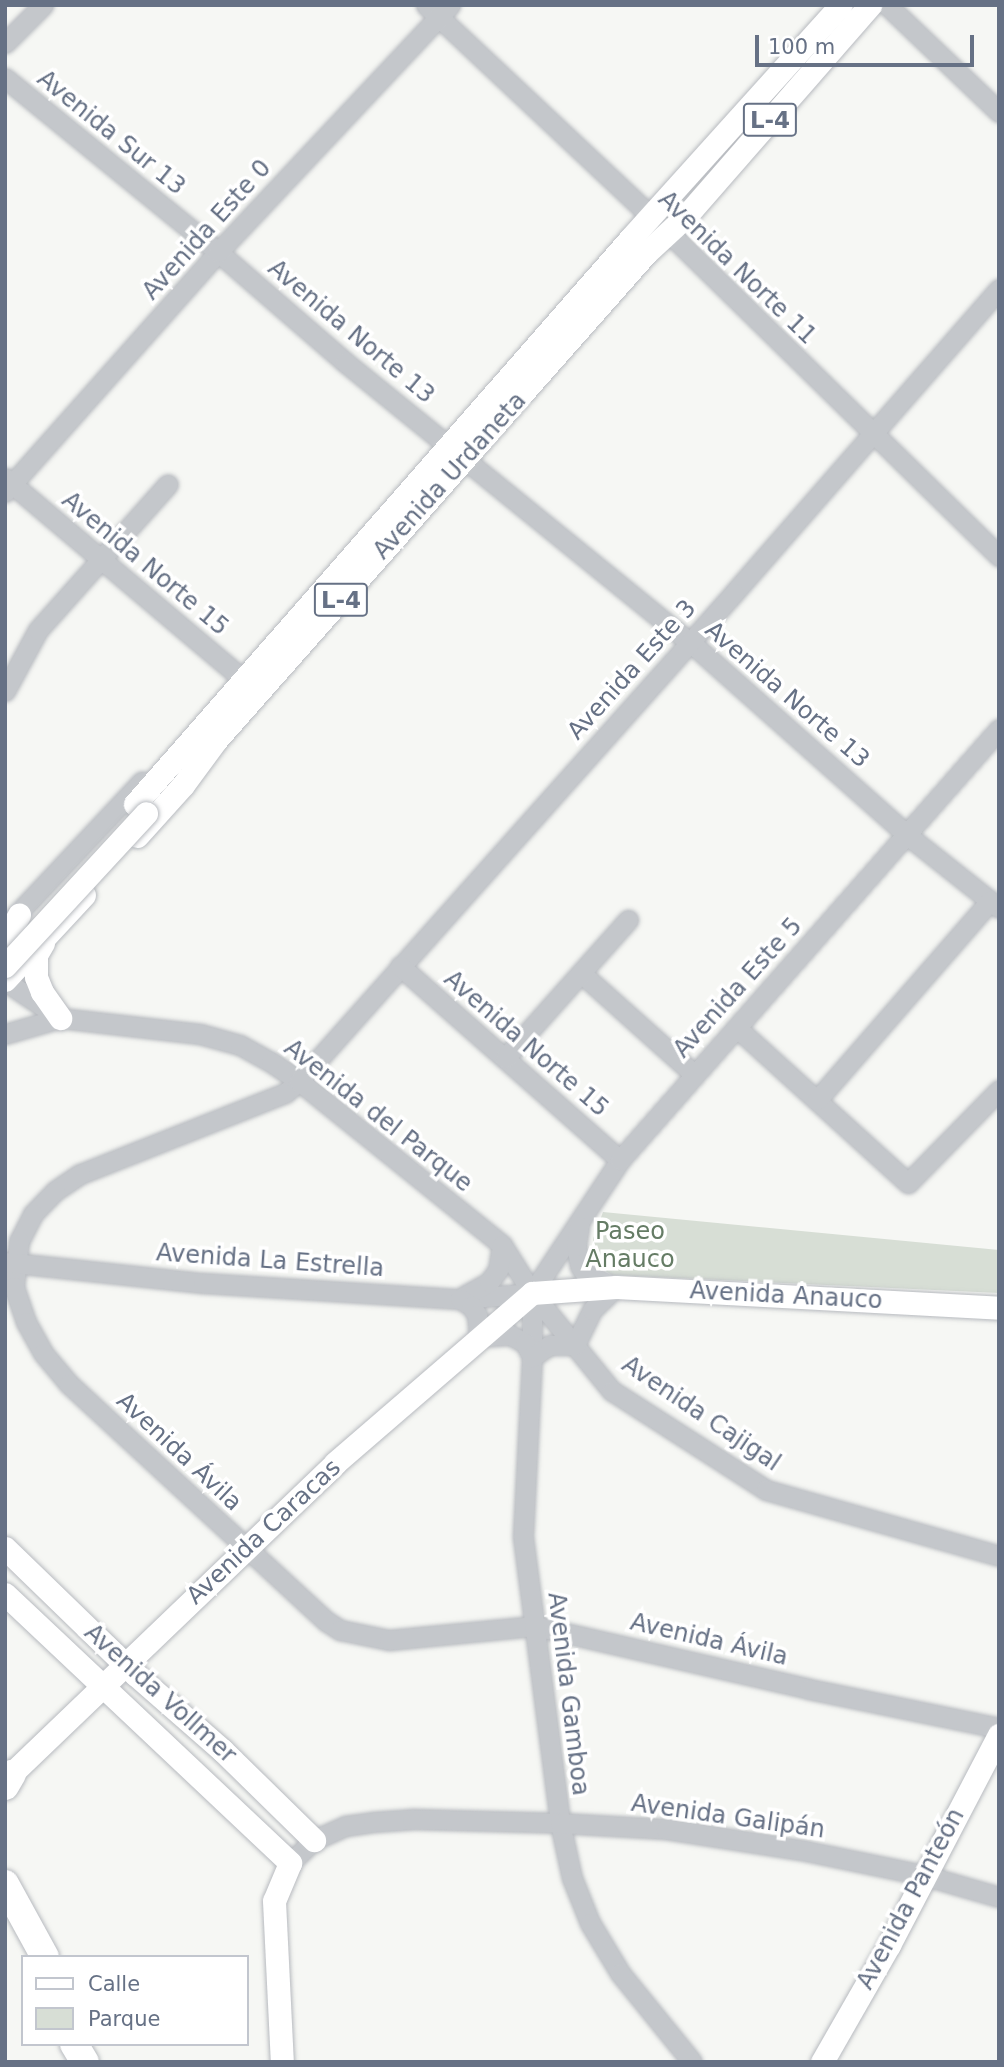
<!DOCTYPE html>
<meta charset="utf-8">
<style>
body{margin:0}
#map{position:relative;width:1004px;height:2067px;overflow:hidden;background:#f6f7f4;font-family:"DejaVu Sans",sans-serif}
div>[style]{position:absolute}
.green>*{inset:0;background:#d7ded5}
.roads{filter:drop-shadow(0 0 2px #b7babf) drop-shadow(0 0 2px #b7babf)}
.minor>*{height:19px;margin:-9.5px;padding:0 9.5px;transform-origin:9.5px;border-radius:9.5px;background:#c4c7cb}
.major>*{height:23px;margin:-11.5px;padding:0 11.5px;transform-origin:11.5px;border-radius:11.5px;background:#fff}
.highway>*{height:28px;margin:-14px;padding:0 14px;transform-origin:14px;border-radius:14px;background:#fff}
.bridges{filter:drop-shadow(0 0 2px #b7babf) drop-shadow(0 0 2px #b7babf)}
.major-bridge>*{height:23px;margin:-11.5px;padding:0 11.5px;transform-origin:11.5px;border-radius:11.5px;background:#fff}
span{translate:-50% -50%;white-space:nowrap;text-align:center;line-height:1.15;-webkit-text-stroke:7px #fff;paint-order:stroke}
.shield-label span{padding:2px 5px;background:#fff;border:2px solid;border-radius:5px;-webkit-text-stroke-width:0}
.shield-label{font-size:23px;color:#667185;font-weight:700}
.street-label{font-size:24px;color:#667185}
.park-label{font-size:24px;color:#657c65}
.frame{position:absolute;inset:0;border:7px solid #667185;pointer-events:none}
.legend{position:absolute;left:21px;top:1955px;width:228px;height:91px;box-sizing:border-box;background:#fff;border:2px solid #c2c6ce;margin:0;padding:9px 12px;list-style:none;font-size:21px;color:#667185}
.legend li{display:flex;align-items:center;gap:14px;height:35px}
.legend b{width:35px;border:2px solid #c2c6ce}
.scale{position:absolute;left:755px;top:35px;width:219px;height:32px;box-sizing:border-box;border:4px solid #667185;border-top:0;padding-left:9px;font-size:21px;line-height:24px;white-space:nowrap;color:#667185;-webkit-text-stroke:5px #fff;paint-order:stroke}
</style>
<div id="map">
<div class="green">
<i style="clip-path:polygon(603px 1212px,999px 1250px,999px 1293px,612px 1275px,598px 1266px,593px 1253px,593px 1239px)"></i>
</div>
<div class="roads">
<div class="minor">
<i style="left:426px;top:5px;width:333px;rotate:43.2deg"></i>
<i style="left:669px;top:233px;width:462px;rotate:44.4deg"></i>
<i style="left:887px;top:5px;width:155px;rotate:43.7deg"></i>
<i style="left:5px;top:43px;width:54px;rotate:-45deg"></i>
<i style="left:5px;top:78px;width:275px;rotate:39.2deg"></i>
<i style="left:218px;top:252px;width:168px;rotate:40.9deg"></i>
<i style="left:345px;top:362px;width:444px;rotate:39.1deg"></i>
<i style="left:690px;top:642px;width:290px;rotate:41.6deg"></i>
<i style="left:907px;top:835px;width:117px;rotate:38.4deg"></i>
<i style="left:999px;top:289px;width:403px;rotate:131.1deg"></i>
<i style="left:734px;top:593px;width:654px;rotate:131.71deg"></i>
<i style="left:299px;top:1081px;width:18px;rotate:139deg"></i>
<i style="left:285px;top:1093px;width:220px;rotate:158.4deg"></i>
<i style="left:80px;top:1174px;width:30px;rotate:146deg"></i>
<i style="left:55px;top:1191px;width:32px;rotate:134deg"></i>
<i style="left:33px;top:1214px;width:30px;rotate:117deg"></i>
<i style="left:19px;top:1241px;width:46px;rotate:96.2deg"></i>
<i style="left:14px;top:1287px;width:37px;rotate:71deg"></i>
<i style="left:26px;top:1322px;width:35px;rotate:61deg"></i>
<i style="left:43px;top:1353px;width:40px;rotate:50deg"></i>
<i style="left:69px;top:1384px;width:350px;rotate:42.7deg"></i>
<i style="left:326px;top:1621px;width:17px;rotate:33deg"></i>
<i style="left:340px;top:1630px;width:50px;rotate:11.5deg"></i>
<i style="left:389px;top:1640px;width:147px;rotate:-5.5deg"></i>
<i style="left:535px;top:1626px;width:281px;rotate:12.9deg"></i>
<i style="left:809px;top:1689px;width:194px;rotate:11.6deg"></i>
<i style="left:5px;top:478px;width:314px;rotate:40.2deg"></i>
<i style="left:5px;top:492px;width:321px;rotate:-48.4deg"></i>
<i style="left:218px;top:252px;width:339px;rotate:-46.8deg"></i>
<i style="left:5px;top:691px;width:69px;rotate:-61.6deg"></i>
<i style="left:38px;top:630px;width:195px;rotate:-48.3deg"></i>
<i style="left:7px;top:925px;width:197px;rotate:-46.8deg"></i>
<i style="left:400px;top:966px;width:293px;rotate:41.4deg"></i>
<i style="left:581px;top:973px;width:152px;rotate:41.8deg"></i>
<i style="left:5px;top:981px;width:66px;rotate:33.9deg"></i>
<i style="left:60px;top:1018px;width:141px;rotate:6.5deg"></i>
<i style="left:200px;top:1034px;width:41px;rotate:15.4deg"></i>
<i style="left:240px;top:1045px;width:35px;rotate:29deg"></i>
<i style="left:271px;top:1062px;width:34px;rotate:34deg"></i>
<i style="left:299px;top:1081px;width:261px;rotate:38.9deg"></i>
<i style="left:502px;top:1245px;width:57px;rotate:58deg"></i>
<i style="left:532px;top:1293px;width:127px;rotate:50.8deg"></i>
<i style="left:612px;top:1391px;width:183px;rotate:32.7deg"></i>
<i style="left:766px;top:1490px;width:242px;rotate:15.8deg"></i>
<i style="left:737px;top:1028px;width:231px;rotate:42.2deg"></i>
<i style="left:908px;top:1183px;width:130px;rotate:-45.6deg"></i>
<i style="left:5px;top:1034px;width:57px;rotate:-16.2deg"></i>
<i style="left:505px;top:1058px;width:185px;rotate:-48.3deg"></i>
<i style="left:817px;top:1100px;width:264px;rotate:-49deg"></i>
<i style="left:5px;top:1262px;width:199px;rotate:6.1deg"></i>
<i style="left:203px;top:1283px;width:257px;rotate:3.6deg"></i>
<i style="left:460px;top:1299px;width:72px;rotate:-4.8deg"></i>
<i style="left:532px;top:1293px;width:64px;rotate:90deg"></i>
<i style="left:532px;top:1357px;width:180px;rotate:92.9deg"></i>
<i style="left:523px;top:1537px;width:288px;rotate:82.6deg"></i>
<i style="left:560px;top:1823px;width:56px;rotate:77.7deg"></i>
<i style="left:572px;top:1878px;width:48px;rotate:68.2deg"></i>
<i style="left:590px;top:1923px;width:58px;rotate:59deg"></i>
<i style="left:620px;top:1973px;width:114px;rotate:51deg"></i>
<i style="left:532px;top:1293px;width:159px;rotate:-56.5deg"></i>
<i style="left:620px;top:1160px;width:574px;rotate:-48.67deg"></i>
<i style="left:464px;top:1296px;width:29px;rotate:-29deg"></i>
<i style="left:489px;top:1282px;width:15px;rotate:-53deg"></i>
<i style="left:498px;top:1270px;width:25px;rotate:-81deg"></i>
<i style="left:460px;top:1299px;width:13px;rotate:32deg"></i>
<i style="left:471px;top:1306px;width:11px;rotate:56deg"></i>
<i style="left:477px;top:1315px;width:22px;rotate:85deg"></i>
<i style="left:479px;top:1337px;width:31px;rotate:-4deg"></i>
<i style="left:510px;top:1335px;width:17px;rotate:28deg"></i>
<i style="left:525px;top:1343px;width:16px;rotate:63deg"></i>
<i style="left:575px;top:1345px;width:39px;rotate:-64deg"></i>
<i style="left:592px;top:1310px;width:33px;rotate:-44deg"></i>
<i style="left:616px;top:1287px;width:32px;rotate:-158deg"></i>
<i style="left:586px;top:1275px;width:11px;rotate:-124deg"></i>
<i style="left:580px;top:1266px;width:20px;rotate:-101deg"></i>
<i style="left:576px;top:1246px;width:20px;rotate:-81deg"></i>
<i style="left:532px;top:1357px;width:22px;rotate:-34deg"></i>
<i style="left:550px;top:1345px;width:25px"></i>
<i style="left:290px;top:1863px;width:33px;rotate:-44deg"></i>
<i style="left:314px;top:1840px;width:34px;rotate:-24deg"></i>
<i style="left:345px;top:1826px;width:28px;rotate:-8deg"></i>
<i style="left:373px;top:1822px;width:39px;rotate:-4deg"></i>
<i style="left:412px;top:1819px;width:148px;rotate:1.5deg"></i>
<i style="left:560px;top:1823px;width:106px;rotate:3.2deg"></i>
<i style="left:666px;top:1829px;width:142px;rotate:8.9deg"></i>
<i style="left:806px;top:1851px;width:119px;rotate:11.6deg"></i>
<i style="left:923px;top:1875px;width:79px;rotate:16.1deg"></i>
</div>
<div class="major">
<i style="left:135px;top:804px;width:751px;rotate:-48.78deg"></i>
<i style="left:630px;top:239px;width:315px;rotate:-48deg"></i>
<i style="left:137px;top:836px;width:69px;rotate:-48deg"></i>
<i style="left:183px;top:785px;width:56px;rotate:-53.7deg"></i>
<i style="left:216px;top:740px;width:650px;rotate:-48.56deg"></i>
<i style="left:646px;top:253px;width:54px;rotate:-42.8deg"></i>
<i style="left:686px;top:216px;width:280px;rotate:-48.9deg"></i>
<i style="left:5px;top:940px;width:29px;rotate:-61deg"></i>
<i style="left:5px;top:942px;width:16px;rotate:50deg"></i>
<i style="left:15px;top:954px;width:20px;rotate:-18deg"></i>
<i style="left:43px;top:943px;width:14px;rotate:120deg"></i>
<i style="left:36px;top:955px;width:22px;rotate:90deg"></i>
<i style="left:36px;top:977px;width:16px;rotate:68deg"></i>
<i style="left:42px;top:992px;width:32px;rotate:55deg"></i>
<i style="left:5px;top:980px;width:116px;rotate:-47.1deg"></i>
<i style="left:5px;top:1548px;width:182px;rotate:44.1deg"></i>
<i style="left:136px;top:1675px;width:114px;rotate:41.1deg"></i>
<i style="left:222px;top:1750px;width:129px;rotate:44.4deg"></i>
<i style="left:5px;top:1594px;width:392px;rotate:43.3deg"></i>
<i style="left:290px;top:1863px;width:41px;rotate:112.8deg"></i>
<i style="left:274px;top:1901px;width:161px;rotate:87.2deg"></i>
<i style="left:5px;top:1780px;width:458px;rotate:-43.8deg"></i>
<i style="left:335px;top:1463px;width:260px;rotate:-40.8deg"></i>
<i style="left:532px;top:1293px;width:84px;rotate:-4.1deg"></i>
<i style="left:616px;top:1287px;width:384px;rotate:3.1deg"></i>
<i style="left:822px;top:2062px;width:135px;rotate:-60.2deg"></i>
<i style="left:889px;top:1945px;width:237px;rotate:-62.4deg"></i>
</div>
<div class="highway">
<i style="left:5px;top:1786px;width:14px;rotate:-60deg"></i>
<i style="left:5px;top:1884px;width:83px;rotate:61.3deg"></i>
<i style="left:74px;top:2044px;width:21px;rotate:59deg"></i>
</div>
</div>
<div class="bridges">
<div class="major-bridge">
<i style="left:5px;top:966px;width:208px;rotate:-47.3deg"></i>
</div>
</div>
<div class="shield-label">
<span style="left:770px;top:120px">L-4</span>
<span style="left:341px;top:600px">L-4</span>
</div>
<div class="street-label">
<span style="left:111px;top:133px;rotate:39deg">Avenida Sur 13</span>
<span style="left:207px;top:230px;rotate:-48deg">Avenida Este 0</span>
<span style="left:737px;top:268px;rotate:44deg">Avenida Norte 11</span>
<span style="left:351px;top:332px;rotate:40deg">Avenida Norte 13</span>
<span style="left:450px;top:476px;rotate:-48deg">Avenida Urdaneta</span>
<span style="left:145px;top:564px;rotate:40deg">Avenida Norte 15</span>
<span style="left:632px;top:670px;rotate:-48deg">Avenida Este 3</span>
<span style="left:787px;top:695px;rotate:41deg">Avenida Norte 13</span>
<span style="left:738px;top:988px;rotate:-48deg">Avenida Este 5</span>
<span style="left:526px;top:1044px;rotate:41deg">Avenida Norte 15</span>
<span style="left:378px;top:1116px;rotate:38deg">Avenida del Parque</span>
<span style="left:270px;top:1261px;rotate:4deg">Avenida La Estrella</span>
<span style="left:786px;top:1296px;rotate:3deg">Avenida Anauco</span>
<span style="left:701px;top:1414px;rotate:34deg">Avenida Cajigal</span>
<span style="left:179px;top:1452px;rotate:43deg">Avenida Ávila</span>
<span style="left:264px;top:1532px;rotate:-43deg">Avenida Caracas</span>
<span style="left:709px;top:1640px;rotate:13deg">Avenida Ávila</span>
<span style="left:160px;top:1694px;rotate:42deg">Avenida Vollmer</span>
<span style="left:568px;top:1694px;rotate:83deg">Avenida Gamboa</span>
<span style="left:728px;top:1817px;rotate:8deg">Avenida Galipán</span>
<span style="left:911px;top:1899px;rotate:-62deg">Avenida Panteón</span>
</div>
<div class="park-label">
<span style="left:630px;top:1246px">Paseo<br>Anauco</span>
</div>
<div class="frame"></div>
<ul class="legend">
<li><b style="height:9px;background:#fff"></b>Calle</li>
<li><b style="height:19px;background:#d7ded5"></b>Parque</li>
</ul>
<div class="scale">100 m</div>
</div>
